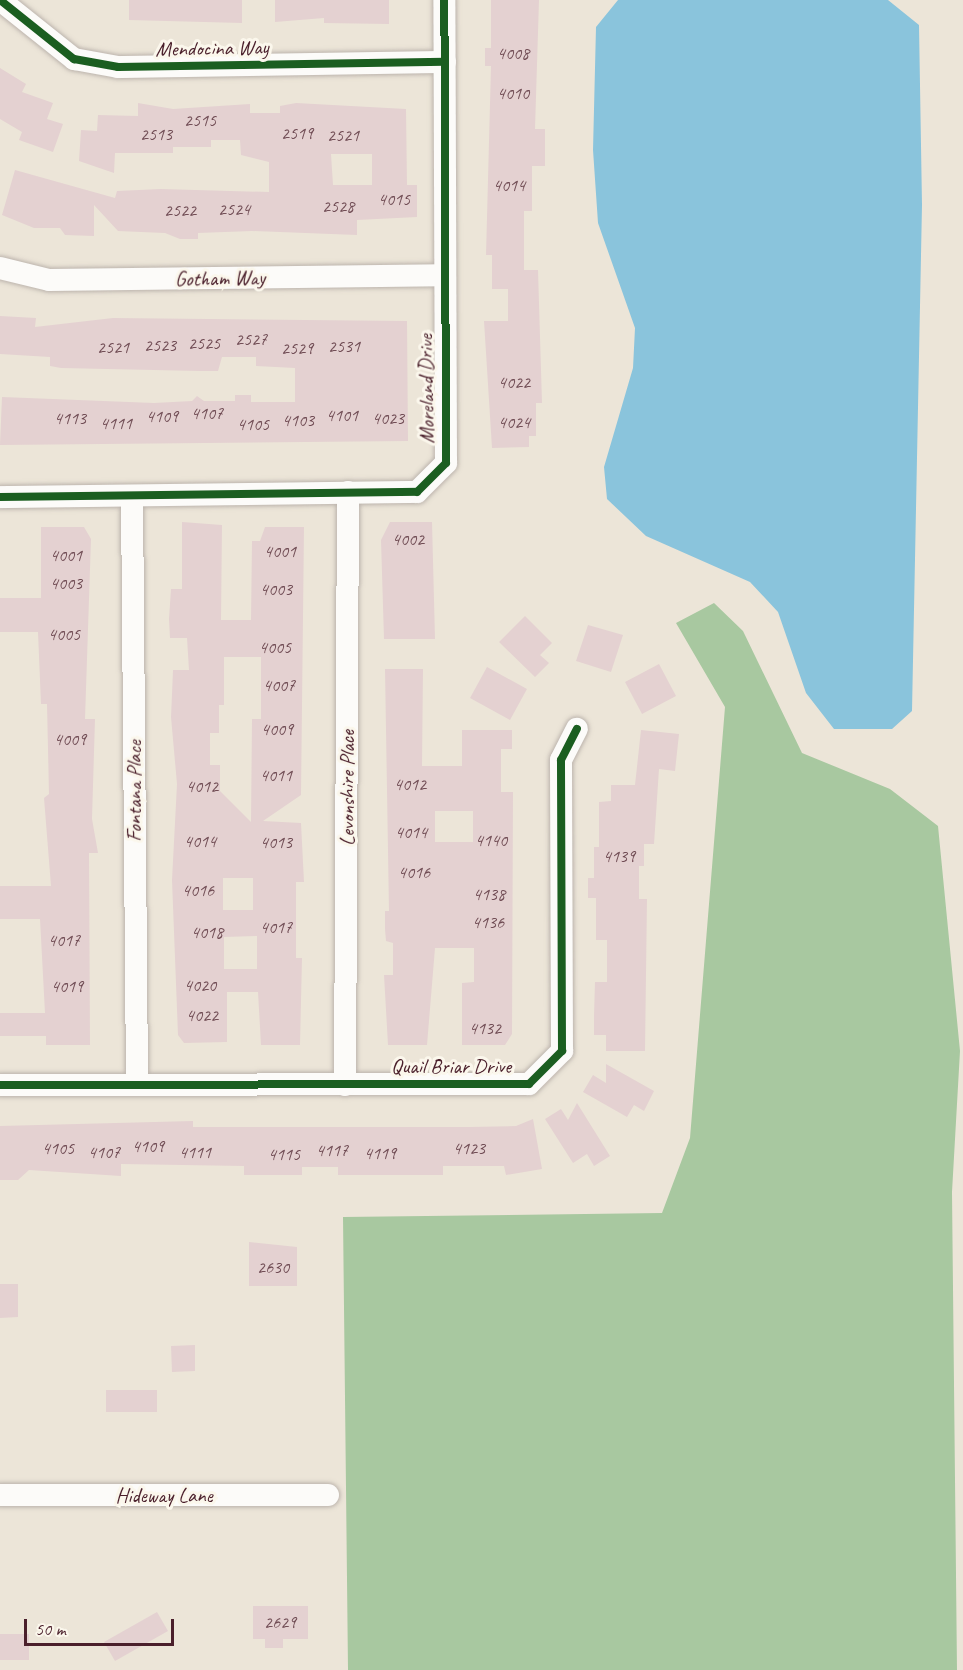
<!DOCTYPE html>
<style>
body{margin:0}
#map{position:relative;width:963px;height:1670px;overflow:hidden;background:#ece5d8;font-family:Caveat,sans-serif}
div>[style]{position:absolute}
.forest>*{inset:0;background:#a8c8a0}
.water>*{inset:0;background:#8ac4dc}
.building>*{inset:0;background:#e4d1d1}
.roads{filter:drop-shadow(0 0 2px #bcb4ad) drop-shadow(0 0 2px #bcb4ad)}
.street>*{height:22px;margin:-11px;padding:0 11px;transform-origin:11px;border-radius:11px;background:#fcfbf9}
.cycleway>*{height:8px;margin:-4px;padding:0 4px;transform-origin:4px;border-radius:4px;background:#1b5e20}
span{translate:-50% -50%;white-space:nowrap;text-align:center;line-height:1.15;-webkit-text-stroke:6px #fbf7ec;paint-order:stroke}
.number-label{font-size:18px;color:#704c54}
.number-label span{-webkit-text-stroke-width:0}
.street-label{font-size:21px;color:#4a1f2b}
.scale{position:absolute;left:24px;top:1619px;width:150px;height:27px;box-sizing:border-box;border:3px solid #4a1f2b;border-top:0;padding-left:8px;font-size:18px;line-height:21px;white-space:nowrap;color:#4a1f2b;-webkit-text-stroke:4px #fbf7ec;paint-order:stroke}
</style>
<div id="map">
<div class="forest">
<i style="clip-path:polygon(714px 603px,743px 631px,802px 753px,890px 789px,938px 826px,960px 1051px,952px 1192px,957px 1670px,348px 1670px,343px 1217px,662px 1213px,690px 1138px,725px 707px,676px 623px)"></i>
</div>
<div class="water">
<i style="clip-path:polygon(618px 0,888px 0,919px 25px,922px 205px,912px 711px,892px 729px,834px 729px,806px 693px,778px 612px,750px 582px,646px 536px,607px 499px,604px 467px,633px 368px,635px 328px,598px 223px,593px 150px,596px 27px)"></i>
</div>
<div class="building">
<i style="clip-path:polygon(129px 0,242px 0,242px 23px,129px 20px)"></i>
<i style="clip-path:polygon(275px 0,389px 0,389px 24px,324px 23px,324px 18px,275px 22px)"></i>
<i style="clip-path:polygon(491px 0,539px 0,535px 129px,545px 129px,545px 166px,532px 166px,532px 211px,524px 211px,524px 270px,538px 270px,542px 403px,536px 403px,536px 436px,529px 436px,529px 447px,492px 448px,484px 321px,508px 321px,508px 289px,492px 289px,492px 255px,486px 255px,491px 66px,485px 66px,485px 48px,491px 48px)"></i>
<i style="clip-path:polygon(0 68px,26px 84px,22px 92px,53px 103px,47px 119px,63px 124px,53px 152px,19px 140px,22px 132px,0 119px)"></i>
<i style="clip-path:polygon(evenodd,138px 103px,173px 109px,250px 104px,250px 113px,280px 113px,280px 106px,296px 103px,406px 109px,407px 185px,417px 185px,417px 217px,357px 220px,357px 235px,252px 231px,198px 233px,198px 239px,180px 239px,165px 233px,118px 231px,94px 205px,94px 236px,65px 235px,60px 228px,34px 228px,2px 215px,15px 170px,115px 198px,117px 191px,161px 189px,269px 192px,269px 162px,241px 155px,240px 140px,211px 140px,211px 147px,173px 147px,173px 153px,115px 153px,114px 173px,79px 161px,81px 130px,97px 131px,98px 115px,138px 116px,138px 103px,331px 154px,372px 154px,372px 185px,333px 185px,331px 154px)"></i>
<i style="clip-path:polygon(0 316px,36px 318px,35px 327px,113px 318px,407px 321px,408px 441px,0 445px,2px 397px,154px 403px,192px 401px,197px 396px,204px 401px,235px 401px,235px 395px,251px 395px,251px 402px,295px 402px,295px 368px,256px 366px,256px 357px,222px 357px,218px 371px,200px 371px,61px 368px,50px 366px,50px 357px,0 354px)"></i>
<i style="clip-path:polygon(evenodd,182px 522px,222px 525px,221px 620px,251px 620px,252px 541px,260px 541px,265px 527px,304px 527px,301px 795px,263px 821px,301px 823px,304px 882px,296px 882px,296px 958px,302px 958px,300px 1045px,261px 1045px,258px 992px,227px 992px,227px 1042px,184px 1043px,178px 1035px,172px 880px,177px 784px,171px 717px,173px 670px,189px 670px,187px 638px,170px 638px,169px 619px,171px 589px,182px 589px,182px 522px,224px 657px,261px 657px,261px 719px,252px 719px,251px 822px,220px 791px,220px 765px,210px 765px,210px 733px,219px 733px,219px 705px,224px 705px,224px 657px,182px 522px,223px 878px,253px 878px,253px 910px,223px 910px,223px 878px,182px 522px,257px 936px,257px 969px,224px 969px,224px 937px,257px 936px)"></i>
<i style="clip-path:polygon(390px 522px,432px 522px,435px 639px,384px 639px,381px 540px)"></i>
<i style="clip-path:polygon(41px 527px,84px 527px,91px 539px,85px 719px,95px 719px,92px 819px,98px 853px,89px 853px,90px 1045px,46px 1045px,46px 1036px,0 1036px,0 1013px,45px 1013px,40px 919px,0 919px,0 886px,51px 886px,44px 798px,49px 794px,47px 704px,41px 704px,38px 632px,0 632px,0 598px,41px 598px)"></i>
<i style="clip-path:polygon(525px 616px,552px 643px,540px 655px,549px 663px,535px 677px,499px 642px)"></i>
<i style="clip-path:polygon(588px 625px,623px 635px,611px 672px,576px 661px)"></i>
<i style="clip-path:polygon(659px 664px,676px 696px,642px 714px,625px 682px)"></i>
<i style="clip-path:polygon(487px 667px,527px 689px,510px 720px,470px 698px)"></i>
<i style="clip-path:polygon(evenodd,385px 669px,423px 669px,422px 766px,462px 766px,462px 730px,512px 730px,512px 749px,501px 749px,501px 792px,513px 792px,512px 1034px,505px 1045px,462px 1045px,462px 983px,474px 982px,474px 948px,435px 948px,427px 1045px,388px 1045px,384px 975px,393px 975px,393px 943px,386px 941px,385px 929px,385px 911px,389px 911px,385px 669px,435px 811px,473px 811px,473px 842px,435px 842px,435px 811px)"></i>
<i style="clip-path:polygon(641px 730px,679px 734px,675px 771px,659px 769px,654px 844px,644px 844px,644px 866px,639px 866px,639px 899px,647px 899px,645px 1051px,606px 1051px,606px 1035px,594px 1035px,594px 1016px,595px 982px,607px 982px,607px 940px,596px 940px,596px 898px,588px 898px,588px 878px,594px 878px,594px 847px,599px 847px,599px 802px,611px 801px,611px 785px,635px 785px)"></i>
<i style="clip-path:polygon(606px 1064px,654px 1091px,644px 1111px,634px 1105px,627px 1117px,583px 1092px,593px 1075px,606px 1083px)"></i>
<i style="clip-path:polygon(577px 1103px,610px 1156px,594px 1166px,587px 1154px,573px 1163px,545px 1119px,561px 1109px,568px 1120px)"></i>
<i style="clip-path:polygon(533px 1119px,542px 1169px,506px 1175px,504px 1166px,443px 1166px,443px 1175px,338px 1175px,338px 1167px,302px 1167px,302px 1175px,244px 1175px,244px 1166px,121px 1164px,121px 1176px,29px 1170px,18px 1180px,0 1180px,0 1126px,193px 1121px,193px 1127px,470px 1127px,516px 1126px)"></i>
<i style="clip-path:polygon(249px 1242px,297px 1247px,297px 1286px,249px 1286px)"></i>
<i style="clip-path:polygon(0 1284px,18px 1284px,18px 1317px,0 1318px)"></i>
<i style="clip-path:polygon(195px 1345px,195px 1371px,172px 1372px,171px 1346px)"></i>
<i style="clip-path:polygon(106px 1390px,157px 1390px,157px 1412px,106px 1412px)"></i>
<i style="clip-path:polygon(253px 1606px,308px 1606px,308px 1639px,283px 1639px,283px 1648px,265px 1648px,265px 1639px,253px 1639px)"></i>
<i style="clip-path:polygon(157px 1612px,168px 1631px,115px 1661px,104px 1642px)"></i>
<i style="clip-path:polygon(0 1634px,29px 1634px,29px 1660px,0 1660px)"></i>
</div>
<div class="roads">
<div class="street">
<i style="left:0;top:0;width:95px;rotate:38.6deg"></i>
<i style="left:74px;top:59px;width:45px;rotate:10.3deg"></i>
<i style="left:118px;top:67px;width:327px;rotate:-0.9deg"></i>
<i style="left:0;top:268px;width:50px;rotate:13.8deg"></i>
<i style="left:49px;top:280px;width:393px;rotate:-0.7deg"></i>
<i style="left:132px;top:496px;width:589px;rotate:89.51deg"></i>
<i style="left:0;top:497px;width:417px;rotate:-0.7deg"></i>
<i style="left:417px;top:492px;width:41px;rotate:-45deg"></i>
<i style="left:446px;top:463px;width:463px;rotate:-90.2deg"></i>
<i style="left:0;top:1085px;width:529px;rotate:-0.11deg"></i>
<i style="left:529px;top:1084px;width:47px;rotate:-45deg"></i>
<i style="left:562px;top:1051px;width:291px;rotate:-90.2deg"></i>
<i style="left:561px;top:760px;width:35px;rotate:-63deg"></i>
<i style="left:345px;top:1085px;width:593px;rotate:-89.71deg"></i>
<i style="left:0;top:1495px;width:328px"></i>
</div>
</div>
<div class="cycleway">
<i style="left:0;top:0;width:95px;rotate:38.6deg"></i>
<i style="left:74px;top:59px;width:45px;rotate:10.3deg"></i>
<i style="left:118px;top:67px;width:327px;rotate:-0.9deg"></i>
<i style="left:0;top:497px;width:417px;rotate:-0.7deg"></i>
<i style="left:417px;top:492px;width:41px;rotate:-45deg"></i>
<i style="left:446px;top:463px;width:463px;rotate:-90.2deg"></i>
<i style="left:0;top:1085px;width:529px;rotate:-0.11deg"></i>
<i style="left:529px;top:1084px;width:47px;rotate:-45deg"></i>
<i style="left:562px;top:1051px;width:291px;rotate:-90.2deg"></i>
<i style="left:561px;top:760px;width:35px;rotate:-63deg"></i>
</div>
<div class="number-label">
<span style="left:513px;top:53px">4008</span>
<span style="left:513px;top:93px">4010</span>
<span style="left:200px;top:120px">2515</span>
<span style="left:297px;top:133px">2519</span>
<span style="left:156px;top:134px">2513</span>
<span style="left:343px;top:135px">2521</span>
<span style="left:509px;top:185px">4014</span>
<span style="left:394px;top:199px">4015</span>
<span style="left:338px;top:206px">2528</span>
<span style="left:234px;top:209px">2524</span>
<span style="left:180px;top:210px">2522</span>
<span style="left:251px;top:339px">2527</span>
<span style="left:204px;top:343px">2525</span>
<span style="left:160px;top:345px">2523</span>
<span style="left:344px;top:346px">2531</span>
<span style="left:113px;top:347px">2521</span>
<span style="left:297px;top:348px">2529</span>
<span style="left:514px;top:382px">4022</span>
<span style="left:207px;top:413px">4107</span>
<span style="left:342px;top:415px">4101</span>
<span style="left:162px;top:416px">4109</span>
<span style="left:70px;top:418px">4113</span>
<span style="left:388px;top:418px">4023</span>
<span style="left:298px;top:420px">4103</span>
<span style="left:514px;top:422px">4024</span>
<span style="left:116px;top:423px">4111</span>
<span style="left:253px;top:424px">4105</span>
<span style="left:408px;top:539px">4002</span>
<span style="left:280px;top:551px">4001</span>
<span style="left:66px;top:555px">4001</span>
<span style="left:66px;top:583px">4003</span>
<span style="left:276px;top:589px">4003</span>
<span style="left:64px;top:634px">4005</span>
<span style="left:275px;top:647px">4005</span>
<span style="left:279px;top:685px">4007</span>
<span style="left:277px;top:729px">4009</span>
<span style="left:70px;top:739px">4009</span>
<span style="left:276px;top:775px">4011</span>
<span style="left:410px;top:784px">4012</span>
<span style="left:202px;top:786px">4012</span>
<span style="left:411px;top:832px">4014</span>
<span style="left:491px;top:840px">4140</span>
<span style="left:200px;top:841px">4014</span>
<span style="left:276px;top:842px">4013</span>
<span style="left:619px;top:856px">4139</span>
<span style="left:414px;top:872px">4016</span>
<span style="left:198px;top:890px">4016</span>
<span style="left:489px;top:894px">4138</span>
<span style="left:488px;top:922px">4136</span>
<span style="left:276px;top:927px">4017</span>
<span style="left:207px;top:932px">4018</span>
<span style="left:64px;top:940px">4017</span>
<span style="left:200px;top:985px">4020</span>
<span style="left:67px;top:986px">4019</span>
<span style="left:202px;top:1015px">4022</span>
<span style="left:485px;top:1028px">4132</span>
<span style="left:148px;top:1146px">4109</span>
<span style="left:58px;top:1148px">4105</span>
<span style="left:469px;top:1148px">4123</span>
<span style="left:332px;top:1150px">4117</span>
<span style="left:104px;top:1152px">4107</span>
<span style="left:195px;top:1152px">4111</span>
<span style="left:380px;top:1153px">4119</span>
<span style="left:284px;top:1154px">4115</span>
<span style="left:273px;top:1267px">2630</span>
<span style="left:280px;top:1622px">2629</span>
</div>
<div class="street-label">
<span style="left:212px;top:48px;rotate:-1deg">Mendocina Way</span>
<span style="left:220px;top:278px;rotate:-1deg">Gotham Way</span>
<span style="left:426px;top:389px;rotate:-91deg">Moreland Drive</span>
<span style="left:347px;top:788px;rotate:-90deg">Levonshire Place</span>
<span style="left:134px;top:791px;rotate:-90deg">Fontana Place</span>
<span style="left:451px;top:1066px">Quail Briar Drive</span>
<span style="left:164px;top:1495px">Hideway Lane</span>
</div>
<div class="scale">50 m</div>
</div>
